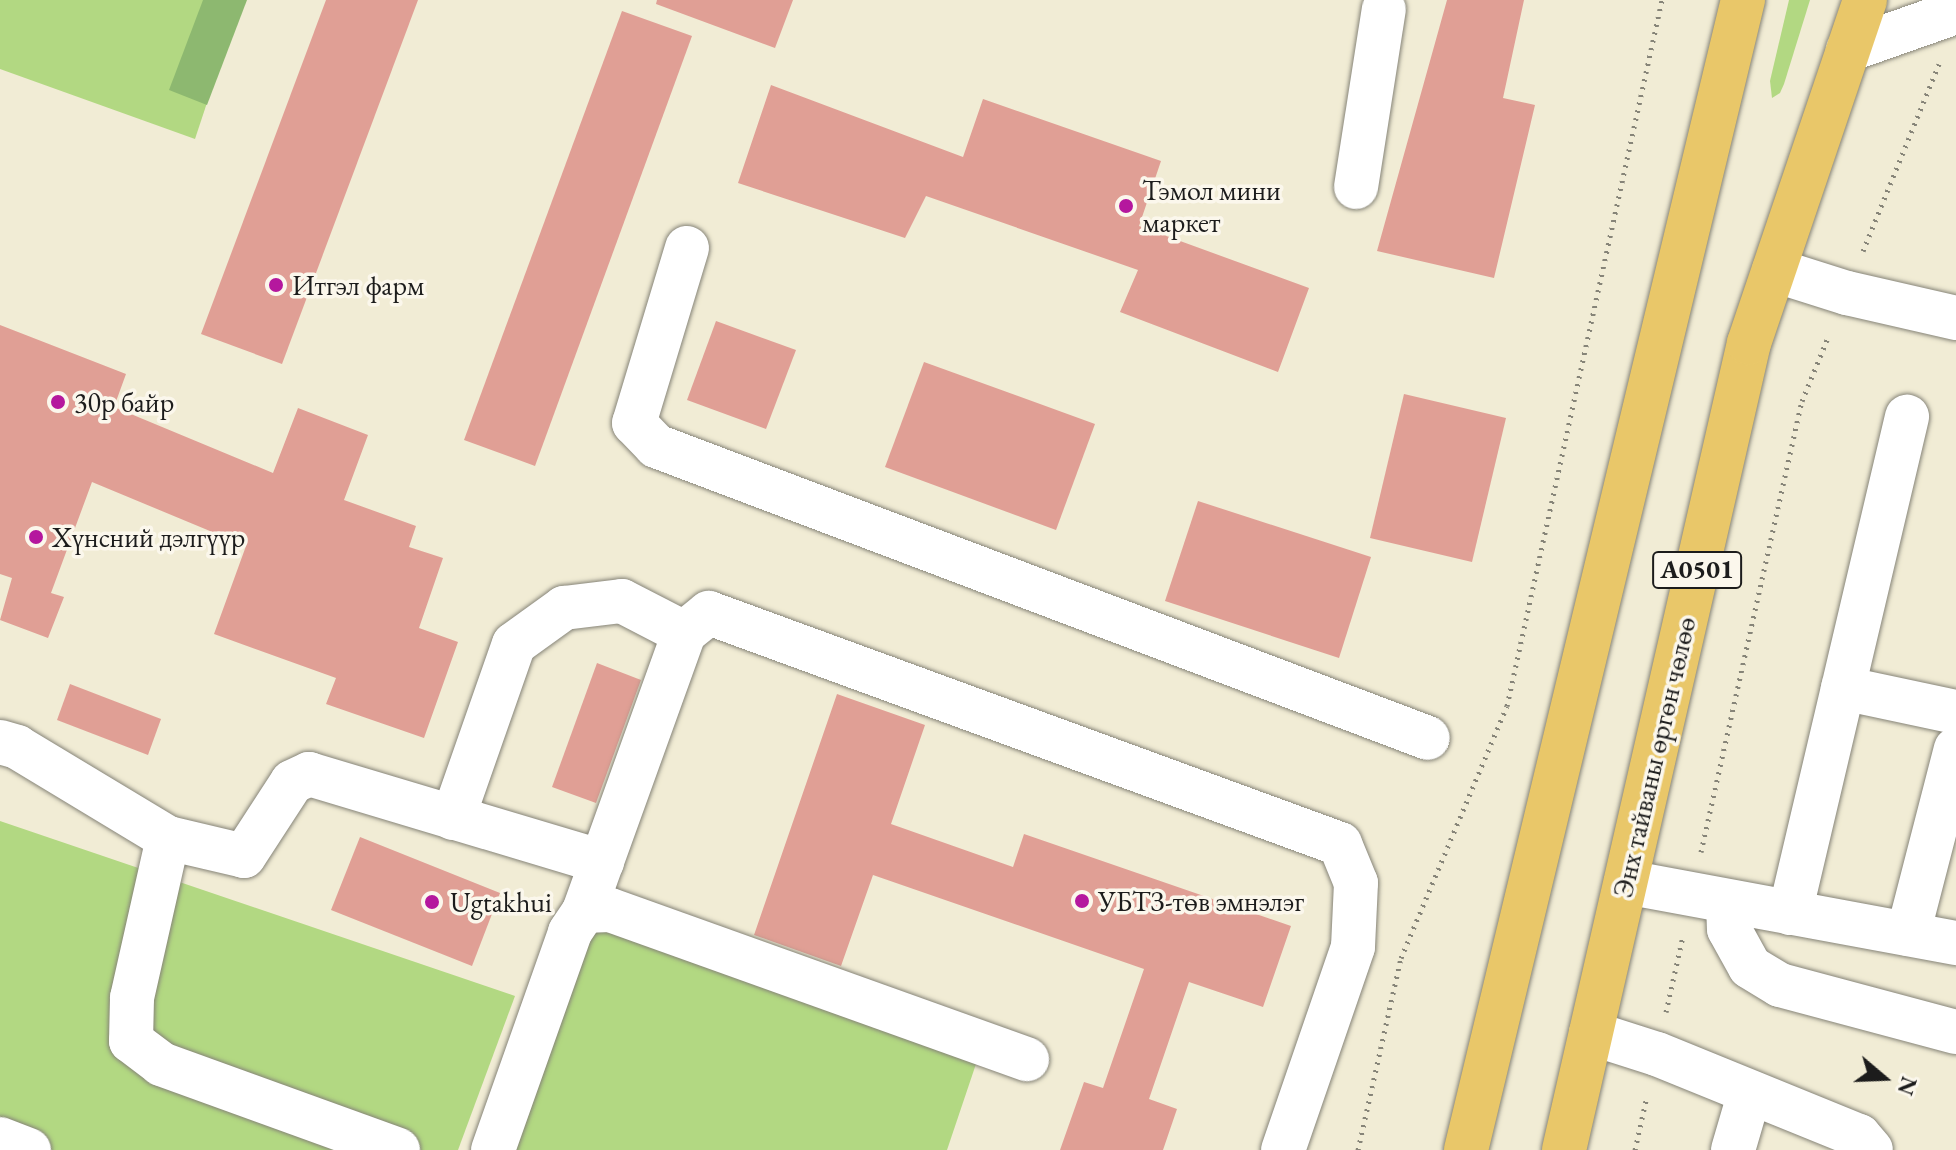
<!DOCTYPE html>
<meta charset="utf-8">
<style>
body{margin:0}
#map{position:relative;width:1956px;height:1150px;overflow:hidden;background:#f1ecd5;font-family:"EB Garamond",serif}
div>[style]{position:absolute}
.green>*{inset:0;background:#b2d882}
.forest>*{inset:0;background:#8db870}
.building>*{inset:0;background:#e09f95}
.path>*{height:5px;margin-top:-2.5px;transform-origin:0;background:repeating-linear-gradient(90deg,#868478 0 2px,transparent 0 8px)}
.roads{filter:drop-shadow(0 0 2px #868478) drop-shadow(0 0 2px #868478)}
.minor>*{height:44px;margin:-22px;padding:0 22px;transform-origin:22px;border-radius:22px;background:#fff}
.highway>*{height:44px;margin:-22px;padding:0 22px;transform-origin:22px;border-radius:22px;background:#e9c769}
.dots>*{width:22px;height:22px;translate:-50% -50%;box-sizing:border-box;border:4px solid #fbf7ec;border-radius:50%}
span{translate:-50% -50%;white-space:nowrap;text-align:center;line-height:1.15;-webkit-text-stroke:7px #fbf7ec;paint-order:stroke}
.shield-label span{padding:2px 6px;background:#fbf7ec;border:2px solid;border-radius:6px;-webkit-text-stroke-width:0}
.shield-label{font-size:26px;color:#1c1c1c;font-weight:700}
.poi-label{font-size:28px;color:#1c1c1c}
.left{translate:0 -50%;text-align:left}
.street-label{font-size:28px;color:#1c1c1c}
.north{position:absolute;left:1844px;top:1038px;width:80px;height:80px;-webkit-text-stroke:6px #fbf7ec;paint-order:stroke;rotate:109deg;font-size:22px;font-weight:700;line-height:32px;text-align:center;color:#1c1c1c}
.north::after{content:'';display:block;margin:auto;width:28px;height:36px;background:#1c1c1c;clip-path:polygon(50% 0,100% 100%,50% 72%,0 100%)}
</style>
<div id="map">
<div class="green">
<i style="clip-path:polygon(0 0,241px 0,195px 139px,0 69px)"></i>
<i style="clip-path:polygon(1789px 0,1810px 0,1784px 84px,1780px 93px,1772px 98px,1770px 81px)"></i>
<i style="clip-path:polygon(0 821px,515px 996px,458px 1150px,20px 1150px,0 1143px)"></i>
<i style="clip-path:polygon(577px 918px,978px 1058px,947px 1150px,496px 1150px)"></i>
</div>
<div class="forest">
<i style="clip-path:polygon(203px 0,247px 0,207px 105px,169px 90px)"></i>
</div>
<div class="building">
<i style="clip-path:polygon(326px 0,418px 0,282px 364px,201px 334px)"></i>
<i style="clip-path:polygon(657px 0,793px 0,775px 48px,656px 4px)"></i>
<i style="clip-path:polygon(1447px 0,1524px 0,1503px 98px,1535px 105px,1494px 278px,1377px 251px)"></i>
<i style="clip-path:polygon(622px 11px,692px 36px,535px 466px,464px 440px)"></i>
<i style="clip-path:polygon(771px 85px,963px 157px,983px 99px,1161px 161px,1139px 226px,1309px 288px,1278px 372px,1120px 312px,1138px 270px,926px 196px,905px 238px,738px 183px)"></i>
<i style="clip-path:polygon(716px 321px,796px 350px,766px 429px,687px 400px)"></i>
<i style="clip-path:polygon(0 325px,126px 374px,114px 407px,273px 473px,298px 408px,368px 435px,344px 500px,416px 526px,409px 547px,443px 558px,419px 628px,458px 642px,424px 738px,326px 704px,336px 678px,214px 634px,246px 546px,92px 482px,51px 593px,64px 597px,48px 638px,0 620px,12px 578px,0 574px)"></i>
<i style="clip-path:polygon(924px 362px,1095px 424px,1056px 530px,885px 467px)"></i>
<i style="clip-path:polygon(1404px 394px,1506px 418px,1472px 562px,1370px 538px)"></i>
<i style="clip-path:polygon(1198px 501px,1371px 557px,1339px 658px,1165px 601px)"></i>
<i style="clip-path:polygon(597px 663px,641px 680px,596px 803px,552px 787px)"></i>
<i style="clip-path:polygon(70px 684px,161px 719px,148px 755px,57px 720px)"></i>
<i style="clip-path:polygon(837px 694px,925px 725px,891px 824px,1013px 867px,1024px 834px,1291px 926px,1263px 1007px,1189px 982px,1149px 1099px,1177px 1109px,1163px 1150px,1060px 1150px,1084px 1082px,1103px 1088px,1144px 969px,873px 875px,841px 966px,754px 935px)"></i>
<i style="clip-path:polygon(360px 837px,500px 893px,472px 966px,331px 910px)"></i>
</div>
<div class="path">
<i style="left:1863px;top:251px;width:202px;rotate:-67.9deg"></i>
<i style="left:1701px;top:852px;width:462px;rotate:-77.4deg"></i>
<i style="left:1802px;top:401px;width:71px;rotate:-67.8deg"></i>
<i style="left:1666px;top:1012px;width:78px;rotate:-77.4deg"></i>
<i style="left:1358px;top:1150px;width:197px;rotate:-77.4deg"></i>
<i style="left:1401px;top:958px;width:273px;rotate:-67.2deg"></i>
<i style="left:1507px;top:706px;width:723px;rotate:-77.62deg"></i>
<i style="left:1635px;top:1150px;width:55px;rotate:-77.5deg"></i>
</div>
<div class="roads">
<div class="minor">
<i style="left:1848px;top:50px;width:114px;rotate:-19.4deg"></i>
<i style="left:1356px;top:187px;width:180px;rotate:-81.1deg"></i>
<i style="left:687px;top:248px;width:183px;rotate:106.8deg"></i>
<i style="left:634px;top:423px;width:32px;rotate:46deg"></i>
<i style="left:656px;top:446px;width:825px;rotate:20.72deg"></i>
<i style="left:1774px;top:270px;width:77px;rotate:17.5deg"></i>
<i style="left:1847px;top:293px;width:112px;rotate:12.9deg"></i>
<i style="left:1843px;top:688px;width:116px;rotate:12deg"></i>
<i style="left:0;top:742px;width:18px;rotate:16deg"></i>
<i style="left:17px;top:747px;width:176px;rotate:31.1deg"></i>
<i style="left:168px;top:838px;width:78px;rotate:13.3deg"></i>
<i style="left:244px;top:856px;width:88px;rotate:-57deg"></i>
<i style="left:292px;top:782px;width:19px;rotate:-25deg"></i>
<i style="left:309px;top:774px;width:306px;rotate:16.7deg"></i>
<i style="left:453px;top:818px;width:184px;rotate:-70.7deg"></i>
<i style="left:514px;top:644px;width:62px;rotate:-35.8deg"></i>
<i style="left:564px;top:608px;width:58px;rotate:-6.9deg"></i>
<i style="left:622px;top:601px;width:70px;rotate:27.3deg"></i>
<i style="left:168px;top:838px;width:164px;rotate:102.7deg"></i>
<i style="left:132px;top:998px;width:43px;rotate:91.3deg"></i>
<i style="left:131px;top:1041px;width:38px;rotate:37deg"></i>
<i style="left:161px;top:1064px;width:252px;rotate:19.9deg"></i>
<i style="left:1626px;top:882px;width:336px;rotate:10.5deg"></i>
<i style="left:1728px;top:902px;width:27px;rotate:88deg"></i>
<i style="left:1729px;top:929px;width:43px;rotate:61.1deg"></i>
<i style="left:1750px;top:967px;width:35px;rotate:31deg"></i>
<i style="left:1780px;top:985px;width:182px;rotate:15deg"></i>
<i style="left:584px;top:911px;width:295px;rotate:-70.2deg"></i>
<i style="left:684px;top:633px;width:32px;rotate:-39deg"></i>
<i style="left:709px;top:613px;width:672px;rotate:20.11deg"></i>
<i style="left:1340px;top:844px;width:42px;rotate:67.7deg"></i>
<i style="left:1356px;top:883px;width:64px;rotate:92.7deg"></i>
<i style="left:1353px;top:947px;width:215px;rotate:109deg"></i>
<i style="left:1790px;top:913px;width:510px;rotate:-76.73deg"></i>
<i style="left:1908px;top:934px;width:191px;rotate:-75.5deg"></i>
<i style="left:1591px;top:1033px;width:69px;rotate:17.7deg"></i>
<i style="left:1657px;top:1054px;width:218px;rotate:22.1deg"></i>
<i style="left:1859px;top:1136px;width:18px;rotate:49deg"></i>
<i style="left:0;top:1139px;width:31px;rotate:21deg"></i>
<i style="left:493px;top:1150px;width:231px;rotate:-70.5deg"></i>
<i style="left:570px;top:932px;width:25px;rotate:-56deg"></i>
<i style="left:584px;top:911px;width:26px;rotate:-2deg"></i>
<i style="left:610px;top:910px;width:443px;rotate:19.7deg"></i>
<i style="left:1733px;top:1150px;width:60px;rotate:-73.7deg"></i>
</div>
<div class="highway">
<i style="left:1466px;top:1150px;width:1183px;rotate:-76.46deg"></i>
<i style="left:1564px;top:1150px;width:828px;rotate:-77.09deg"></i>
<i style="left:1749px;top:343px;width:362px;rotate:-71.3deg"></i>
</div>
</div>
<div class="dots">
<i style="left:1126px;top:206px;background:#b5179e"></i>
<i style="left:276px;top:285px;background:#b5179e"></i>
<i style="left:58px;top:402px;background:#b5179e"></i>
<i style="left:36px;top:537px;background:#b5179e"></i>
<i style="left:1082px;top:901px;background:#b5179e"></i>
<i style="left:432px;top:902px;background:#b5179e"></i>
</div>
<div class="shield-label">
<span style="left:1697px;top:570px">A0501</span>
</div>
<div class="poi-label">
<span class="left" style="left:1142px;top:206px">Тэмол мини<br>маркет</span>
<span class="left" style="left:292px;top:285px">Итгэл фарм</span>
<span class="left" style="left:74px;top:402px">30р байр</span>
<span class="left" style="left:52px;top:537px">Хүнсний дэлгүүр</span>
<span class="left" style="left:1098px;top:901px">УБТЗ-төв эмнэлэг</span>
<span class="left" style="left:450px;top:902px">Ugtakhui</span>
</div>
<div class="street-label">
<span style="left:1654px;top:757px;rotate:-77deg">Энх тайваны өргөн чөлөө</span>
</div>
<div class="north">N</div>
</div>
